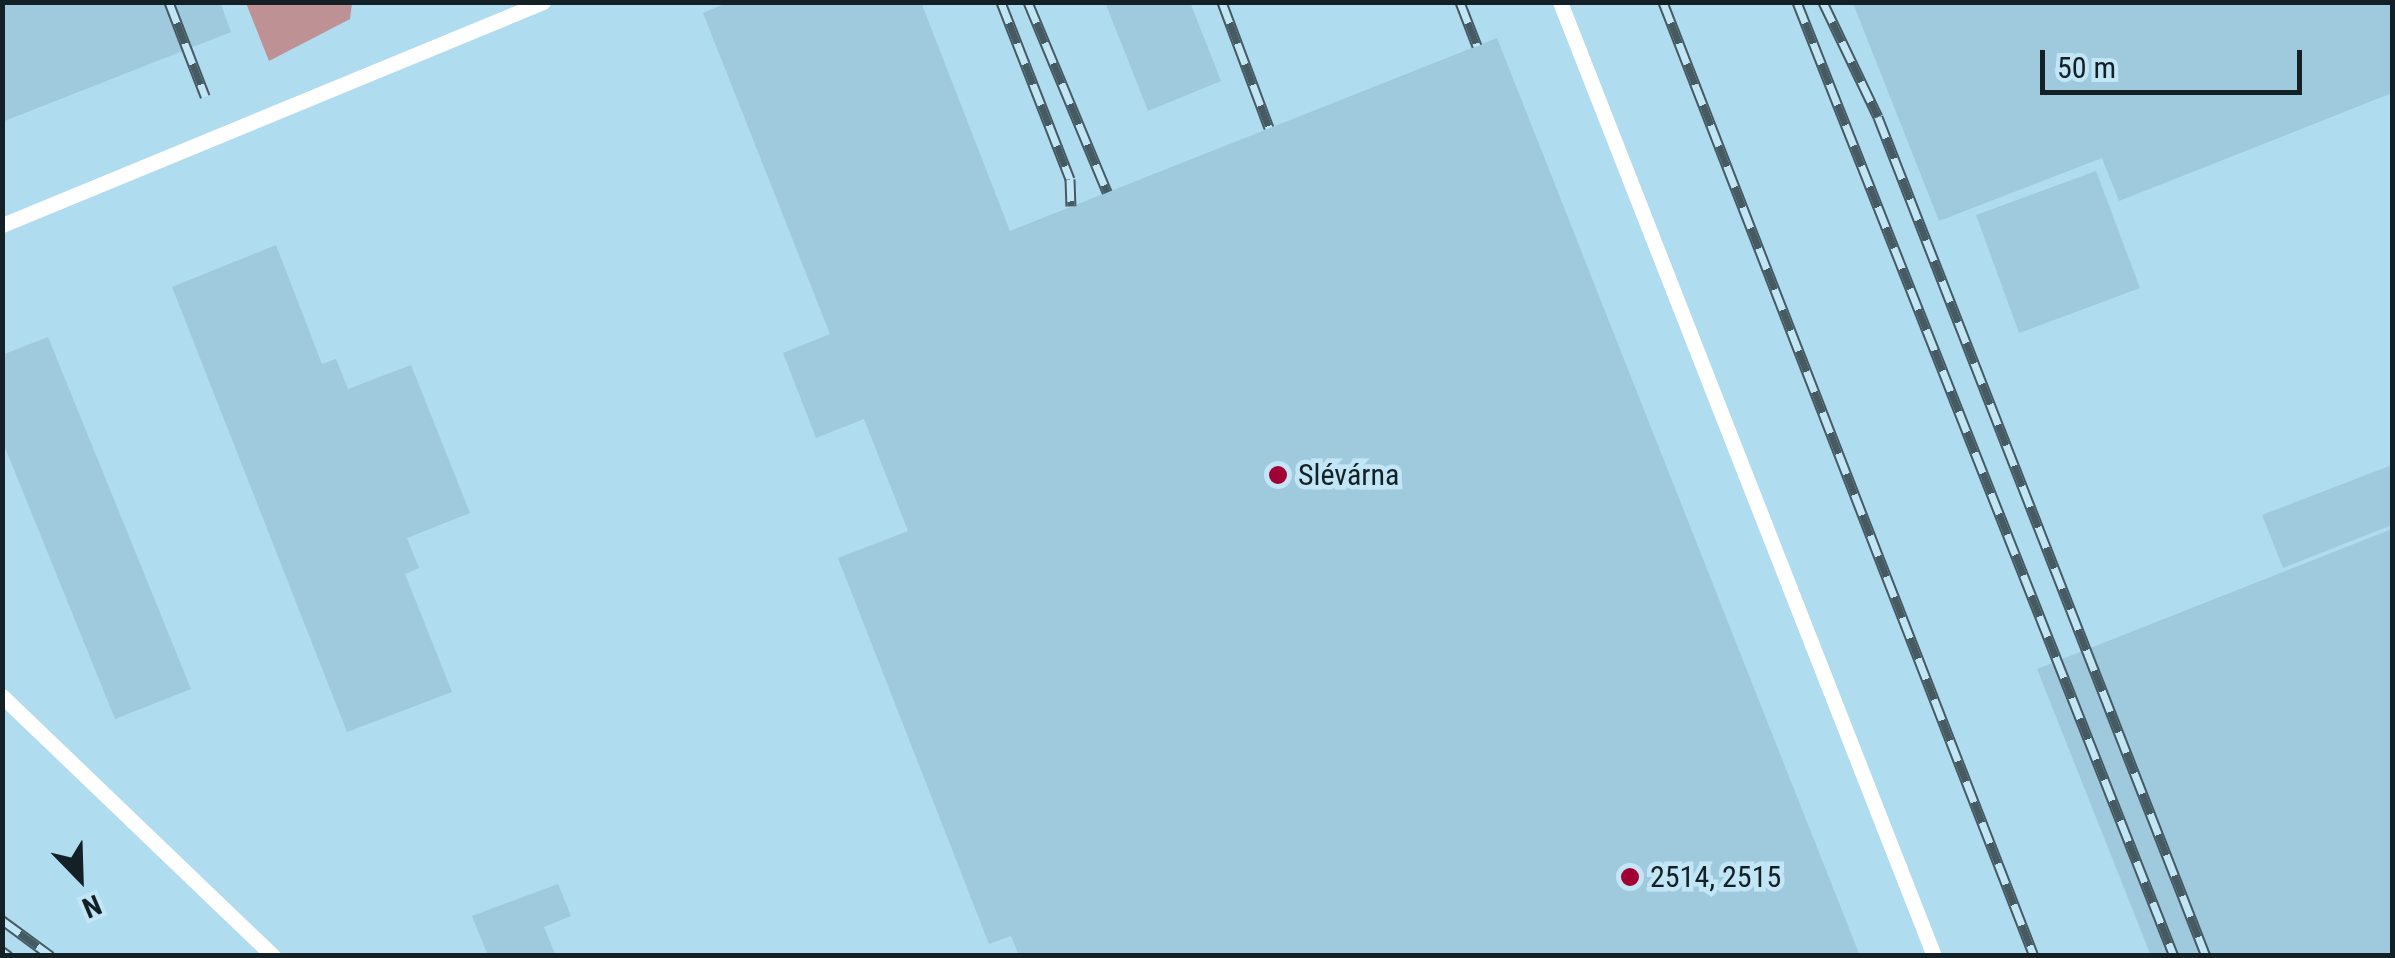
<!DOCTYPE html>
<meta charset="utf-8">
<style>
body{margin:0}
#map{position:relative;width:2395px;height:958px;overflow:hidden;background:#c2e6f6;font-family:"Roboto Condensed",sans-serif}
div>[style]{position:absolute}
.built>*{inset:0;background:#afdcef}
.forest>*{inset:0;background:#be9295}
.building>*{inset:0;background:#9fcadd}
.lane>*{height:15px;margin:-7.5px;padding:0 7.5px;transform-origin:7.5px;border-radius:7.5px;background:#fff}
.rail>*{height:11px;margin-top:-5.5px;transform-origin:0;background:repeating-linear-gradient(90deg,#c2e6f6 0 22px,#465a62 0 44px);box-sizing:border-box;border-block:2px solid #465a62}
.dots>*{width:28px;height:28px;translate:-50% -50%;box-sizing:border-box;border:5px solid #c2e6f6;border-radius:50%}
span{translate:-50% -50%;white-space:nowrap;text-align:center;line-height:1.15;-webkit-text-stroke:9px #c2e6f6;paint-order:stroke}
.poi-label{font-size:30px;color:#132026}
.left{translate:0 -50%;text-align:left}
.frame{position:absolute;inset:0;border:5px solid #132026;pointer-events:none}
.north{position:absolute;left:30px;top:828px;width:100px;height:100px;-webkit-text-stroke:8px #c2e6f6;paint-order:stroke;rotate:157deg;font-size:28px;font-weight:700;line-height:40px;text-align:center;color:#132026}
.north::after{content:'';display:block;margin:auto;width:35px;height:45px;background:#132026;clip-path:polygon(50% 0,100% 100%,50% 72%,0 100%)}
.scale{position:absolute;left:2040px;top:50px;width:262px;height:45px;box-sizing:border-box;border:5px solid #132026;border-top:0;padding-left:12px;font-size:30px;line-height:35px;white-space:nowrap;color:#132026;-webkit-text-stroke:8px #c2e6f6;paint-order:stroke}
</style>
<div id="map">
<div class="built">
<i style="clip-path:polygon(3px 3px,2392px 3px,2392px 955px,3px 955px)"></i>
</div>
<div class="forest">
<i style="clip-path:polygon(246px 3px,352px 3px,350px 19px,269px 61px)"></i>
</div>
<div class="building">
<i style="clip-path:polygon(2px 2px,220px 2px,231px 32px,2px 122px)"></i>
<i style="clip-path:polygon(729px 2px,921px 2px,1010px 231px,1497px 38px,1860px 956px,1019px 956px,1011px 936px,989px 944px,838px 558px,908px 531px,864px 419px,816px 438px,783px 353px,830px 334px,703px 13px)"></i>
<i style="clip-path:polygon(1105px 2px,1190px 2px,1221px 81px,1148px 111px)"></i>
<i style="clip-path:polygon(1853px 3px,2392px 3px,2392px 93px,2119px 201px,2102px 158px,1939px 221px)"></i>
<i style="clip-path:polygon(2096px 171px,2140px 288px,2019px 333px,1976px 215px)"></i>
<i style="clip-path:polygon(276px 245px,322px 364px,336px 359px,348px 389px,411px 365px,470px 513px,407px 538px,419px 568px,405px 574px,452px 692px,347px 732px,172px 287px)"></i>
<i style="clip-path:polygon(48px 337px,191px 689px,115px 719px,2px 440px,2px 355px)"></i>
<i style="clip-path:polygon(2392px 465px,2392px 525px,2283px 568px,2262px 515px)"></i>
<i style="clip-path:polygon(2392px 529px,2392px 956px,2151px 956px,2037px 669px)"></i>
<i style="clip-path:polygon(558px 884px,571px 916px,544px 927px,556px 956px,488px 956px,472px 916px)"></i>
</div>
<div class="lane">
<i style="left:1560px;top:2px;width:1025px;rotate:68.59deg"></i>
<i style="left:2px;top:225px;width:585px;rotate:-22.4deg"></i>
<i style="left:2px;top:696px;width:376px;rotate:43.8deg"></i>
</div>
<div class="rail">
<i style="left:169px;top:2px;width:101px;rotate:69deg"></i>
<i style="left:1001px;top:2px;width:190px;rotate:68.7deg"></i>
<i style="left:1070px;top:179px;width:27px;rotate:88deg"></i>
<i style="left:1028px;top:2px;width:206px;rotate:67.4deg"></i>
<i style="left:1222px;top:2px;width:134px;rotate:69.5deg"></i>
<i style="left:1460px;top:2px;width:47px;rotate:68.9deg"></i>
<i style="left:1663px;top:2px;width:1024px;rotate:68.75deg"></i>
<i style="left:1797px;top:2px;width:1026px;rotate:68.44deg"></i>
<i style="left:1823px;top:2px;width:127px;rotate:64.4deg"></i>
<i style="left:1878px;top:117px;width:901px;rotate:68.65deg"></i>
<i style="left:2px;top:920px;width:61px;rotate:36.3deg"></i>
<i style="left:2px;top:951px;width:9px;rotate:36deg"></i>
</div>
<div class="dots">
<i style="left:1278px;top:475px;background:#a10035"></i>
<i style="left:1630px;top:877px;background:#a10035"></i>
</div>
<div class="poi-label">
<span class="left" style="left:1298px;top:475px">Slévárna</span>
<span class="left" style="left:1650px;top:877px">2514, 2515</span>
</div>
<div class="frame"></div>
<div class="north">N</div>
<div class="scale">50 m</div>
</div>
